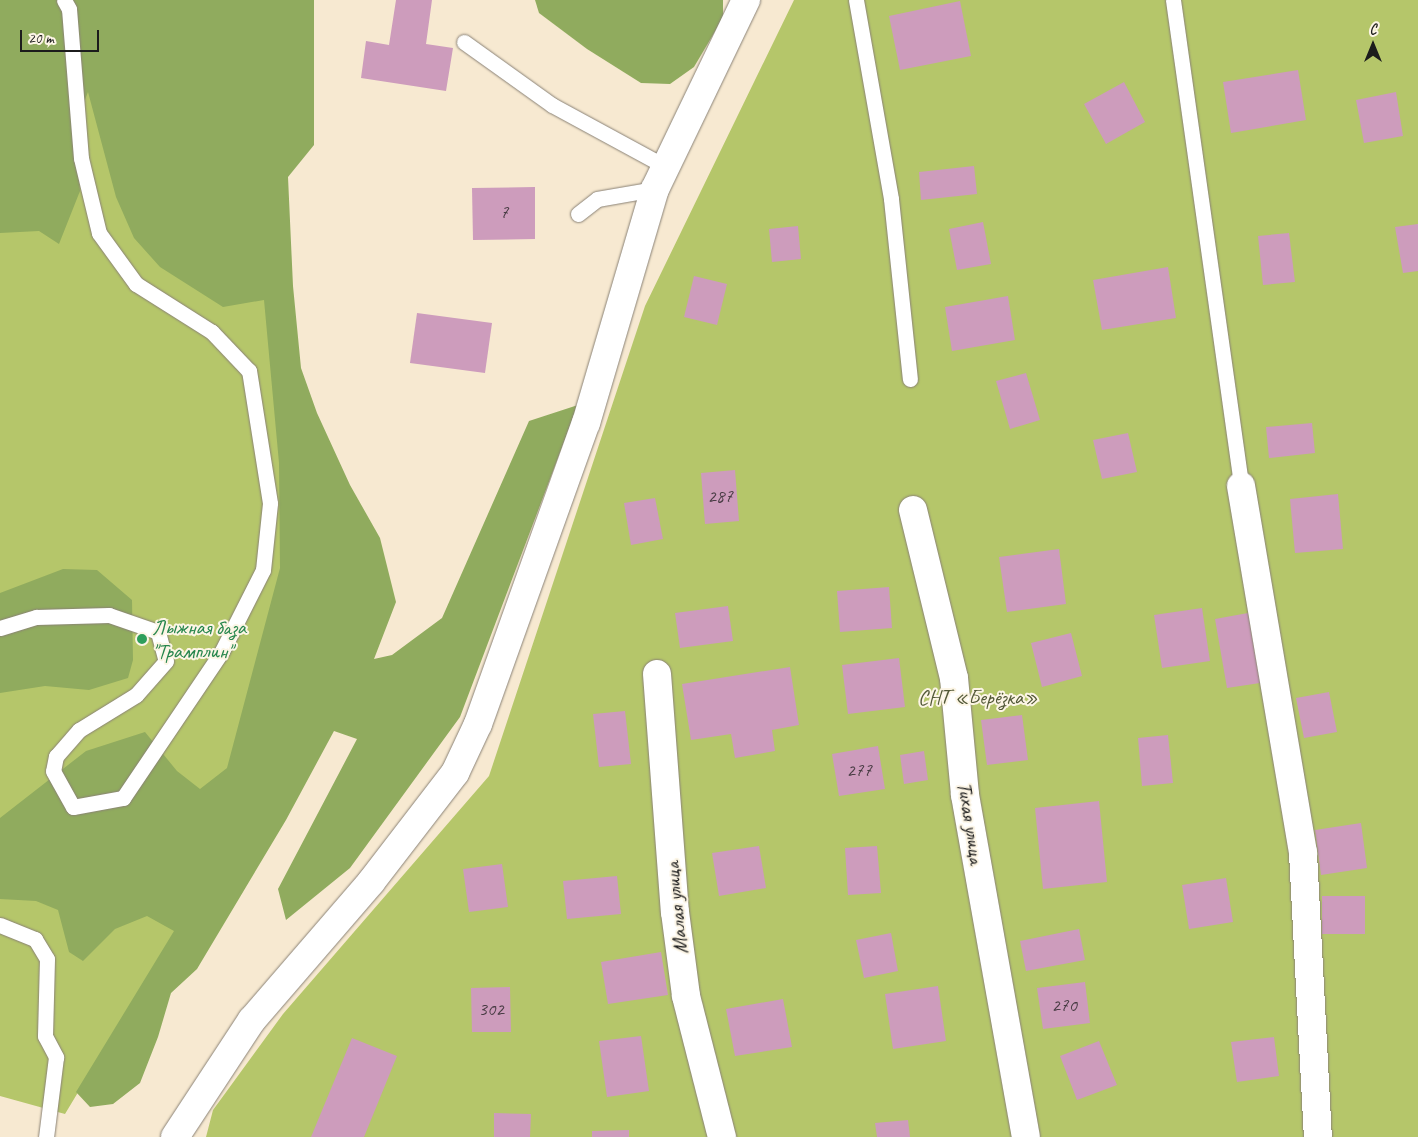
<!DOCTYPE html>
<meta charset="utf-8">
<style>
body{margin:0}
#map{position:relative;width:1418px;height:1137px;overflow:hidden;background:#f7e9d1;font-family:Caveat,sans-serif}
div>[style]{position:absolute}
.green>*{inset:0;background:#b5c66a}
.forest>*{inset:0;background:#90ab5e}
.building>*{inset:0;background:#cd9cbc}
.roads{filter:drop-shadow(0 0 1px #8a8276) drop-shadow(0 0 1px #8a8276)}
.lane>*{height:15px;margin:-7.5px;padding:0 7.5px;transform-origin:7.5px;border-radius:7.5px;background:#fff}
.street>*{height:28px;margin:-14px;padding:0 14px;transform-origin:14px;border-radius:14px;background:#fff}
.dots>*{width:14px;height:14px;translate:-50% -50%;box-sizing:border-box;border:2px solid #fcf5e5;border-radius:50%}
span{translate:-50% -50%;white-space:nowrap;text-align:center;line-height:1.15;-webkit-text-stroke:4px #fcf5e5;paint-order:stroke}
.number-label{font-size:19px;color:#483c44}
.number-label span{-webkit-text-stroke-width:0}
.leisure-label{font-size:21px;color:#27864d}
.left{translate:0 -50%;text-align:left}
.park-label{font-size:21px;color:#525837}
.street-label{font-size:21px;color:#1c1c1c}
.north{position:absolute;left:1348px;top:20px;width:50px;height:50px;-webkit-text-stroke:4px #fcf5e5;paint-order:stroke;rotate:0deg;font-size:14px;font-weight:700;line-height:20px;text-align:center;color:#1c1c1c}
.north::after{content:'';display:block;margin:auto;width:18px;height:22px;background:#1c1c1c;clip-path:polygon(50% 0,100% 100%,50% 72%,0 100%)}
.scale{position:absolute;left:20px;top:30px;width:79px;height:22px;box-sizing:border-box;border:2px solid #1c1c1c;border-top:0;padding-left:6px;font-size:15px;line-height:18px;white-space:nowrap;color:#1c1c1c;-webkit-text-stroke:4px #fcf5e5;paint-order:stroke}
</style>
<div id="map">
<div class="green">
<i style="clip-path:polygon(0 0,293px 0,284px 300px,305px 495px,264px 783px,65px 1114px,0 1096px)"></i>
<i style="clip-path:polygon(794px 0,1418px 0,1418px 1137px,206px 1137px,213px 1110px,283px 1014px,489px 776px,645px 306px)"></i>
</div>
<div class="forest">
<i style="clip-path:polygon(0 0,314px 0,314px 145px,288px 177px,293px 286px,301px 368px,317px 413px,350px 485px,380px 538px,396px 602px,374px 659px,392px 655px,442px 618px,529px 421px,578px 405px,460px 717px,350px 868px,286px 920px,278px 889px,357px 739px,334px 731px,286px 820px,197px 969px,171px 993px,158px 1037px,140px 1083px,113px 1104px,90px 1107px,76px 1092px,174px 931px,147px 916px,115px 929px,83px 961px,69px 952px,58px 910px,36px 901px,0 899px,0 818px,86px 751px,145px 732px,177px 771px,200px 789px,227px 768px,280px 568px,279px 463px,264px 300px,223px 307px,160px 267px,134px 238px,116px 197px,88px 92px,74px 128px,80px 191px,59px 244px,39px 231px,0 233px)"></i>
<i style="clip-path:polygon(535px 0,723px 0,723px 18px,694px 67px,670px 84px,641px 83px,587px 49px,539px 13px)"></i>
<i style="clip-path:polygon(63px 569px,97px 570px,132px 600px,133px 660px,128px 678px,89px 690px,45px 686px,0 693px,0 593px)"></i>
</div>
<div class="building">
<i style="clip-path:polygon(396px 0,432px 0,426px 44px,453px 48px,446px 91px,361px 78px,366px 41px,389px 45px)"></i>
<i style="clip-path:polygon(960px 1px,971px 56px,900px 70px,889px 16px)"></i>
<i style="clip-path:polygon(1298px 70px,1306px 120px,1231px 133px,1223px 82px)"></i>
<i style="clip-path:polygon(1124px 82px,1145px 122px,1106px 144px,1084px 104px)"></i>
<i style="clip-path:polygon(1396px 92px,1403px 136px,1364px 143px,1356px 100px)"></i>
<i style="clip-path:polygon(974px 166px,977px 194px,921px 200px,919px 172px)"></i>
<i style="clip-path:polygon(535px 187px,535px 239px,473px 240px,472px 188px)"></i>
<i style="clip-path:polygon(983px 222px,991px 264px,957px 270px,949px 229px)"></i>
<i style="clip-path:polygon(1418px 224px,1418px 271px,1403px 273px,1395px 227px)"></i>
<i style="clip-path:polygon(798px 226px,801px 259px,772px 262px,769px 229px)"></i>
<i style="clip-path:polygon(1289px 233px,1295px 282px,1263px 285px,1258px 236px)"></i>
<i style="clip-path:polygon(1168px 267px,1176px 318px,1102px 330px,1093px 280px)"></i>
<i style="clip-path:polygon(694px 276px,727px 284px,717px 325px,684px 317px)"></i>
<i style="clip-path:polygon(1008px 296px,1015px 340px,952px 351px,945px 307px)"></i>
<i style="clip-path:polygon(417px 313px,492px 323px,485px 373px,410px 363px)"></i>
<i style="clip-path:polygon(1026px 373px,1040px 420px,1010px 429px,996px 381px)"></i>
<i style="clip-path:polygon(1312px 423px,1315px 453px,1269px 458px,1266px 427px)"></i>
<i style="clip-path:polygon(1128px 433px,1137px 472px,1102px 479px,1093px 440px)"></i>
<i style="clip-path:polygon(735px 470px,739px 521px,705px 524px,701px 473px)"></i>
<i style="clip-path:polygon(1338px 494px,1343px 549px,1295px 553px,1290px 499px)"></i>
<i style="clip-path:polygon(655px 498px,663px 539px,631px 545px,624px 503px)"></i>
<i style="clip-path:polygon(1059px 549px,1066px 604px,1007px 612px,999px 557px)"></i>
<i style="clip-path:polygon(889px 587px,892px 628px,840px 632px,837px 591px)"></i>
<i style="clip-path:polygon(728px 606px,733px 641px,680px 648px,675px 613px)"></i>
<i style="clip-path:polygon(1202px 608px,1210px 661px,1162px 668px,1154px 615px)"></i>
<i style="clip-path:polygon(1248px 613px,1260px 683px,1227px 688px,1215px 619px)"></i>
<i style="clip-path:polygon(1071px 633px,1082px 676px,1042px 687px,1031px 643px)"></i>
<i style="clip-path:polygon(899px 658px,905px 707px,848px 714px,842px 665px)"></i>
<i style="clip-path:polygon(790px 667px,799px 725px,772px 730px,775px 751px,735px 758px,731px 734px,691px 740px,682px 684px)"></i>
<i style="clip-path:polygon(1329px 692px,1337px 732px,1304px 738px,1296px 698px)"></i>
<i style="clip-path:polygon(625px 711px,631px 764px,599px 767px,593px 714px)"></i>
<i style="clip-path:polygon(1022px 715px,1028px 760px,987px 765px,981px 720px)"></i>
<i style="clip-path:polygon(1168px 735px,1173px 783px,1142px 786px,1138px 738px)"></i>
<i style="clip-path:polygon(878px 746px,885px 789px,839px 796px,832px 754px)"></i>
<i style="clip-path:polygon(924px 751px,928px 780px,904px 784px,900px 755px)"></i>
<i style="clip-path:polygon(1099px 801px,1107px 882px,1043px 889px,1035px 808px)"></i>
<i style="clip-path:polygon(1361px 823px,1367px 868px,1321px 875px,1315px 830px)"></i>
<i style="clip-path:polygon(759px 846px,766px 888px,719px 896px,712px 853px)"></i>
<i style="clip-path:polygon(877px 846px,881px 893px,848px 895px,845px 848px)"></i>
<i style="clip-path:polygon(502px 864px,508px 907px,469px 912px,463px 869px)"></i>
<i style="clip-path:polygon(617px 876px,621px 914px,567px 919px,563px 881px)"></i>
<i style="clip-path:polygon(1226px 878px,1233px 922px,1189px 929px,1182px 885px)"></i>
<i style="clip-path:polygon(1322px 896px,1365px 896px,1365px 934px,1322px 934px)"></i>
<i style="clip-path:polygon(1079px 929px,1085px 960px,1026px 971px,1020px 941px)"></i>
<i style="clip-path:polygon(891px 933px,898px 971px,864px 978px,856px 940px)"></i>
<i style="clip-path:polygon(661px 952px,668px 995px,608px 1004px,601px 962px)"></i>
<i style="clip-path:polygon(1085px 982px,1090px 1023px,1043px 1029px,1037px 988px)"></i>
<i style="clip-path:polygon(938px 986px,946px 1041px,893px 1049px,885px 994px)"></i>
<i style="clip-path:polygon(510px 987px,511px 1032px,472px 1032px,471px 988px)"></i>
<i style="clip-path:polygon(783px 999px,792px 1047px,735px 1056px,726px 1009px)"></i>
<i style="clip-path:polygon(641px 1036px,649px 1091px,607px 1097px,599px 1041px)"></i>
<i style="clip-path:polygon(1274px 1037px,1279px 1076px,1237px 1082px,1231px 1042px)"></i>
<i style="clip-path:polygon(352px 1038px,397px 1056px,364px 1137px,311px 1137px)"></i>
<i style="clip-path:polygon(1099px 1041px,1117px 1085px,1077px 1100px,1060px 1056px)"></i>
<i style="clip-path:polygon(494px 1113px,531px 1114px,530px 1137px,494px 1137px)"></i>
<i style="clip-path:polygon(908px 1120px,910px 1137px,877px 1137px,875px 1123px)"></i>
<i style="clip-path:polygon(629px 1130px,629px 1137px,592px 1137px,592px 1131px)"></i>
</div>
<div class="roads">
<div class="lane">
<i style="left:856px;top:0;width:202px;rotate:80deg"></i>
<i style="left:891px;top:199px;width:181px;rotate:84deg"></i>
<i style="left:1173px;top:0;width:491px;rotate:82deg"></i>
<i style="left:464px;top:42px;width:108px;rotate:35.6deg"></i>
<i style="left:552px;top:105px;width:130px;rotate:28.5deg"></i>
<i style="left:578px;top:214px;width:24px;rotate:-38deg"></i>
<i style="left:597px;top:199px;width:59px;rotate:-9.8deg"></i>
<i style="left:0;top:628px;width:38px;rotate:-17deg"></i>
<i style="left:36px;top:617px;width:73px;rotate:-1.6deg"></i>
<i style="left:109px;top:615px;width:52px;rotate:19.1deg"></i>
<i style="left:158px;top:632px;width:30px;rotate:75deg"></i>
<i style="left:166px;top:661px;width:45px;rotate:131.4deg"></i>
<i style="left:136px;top:695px;width:67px;rotate:148.4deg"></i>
<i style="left:79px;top:730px;width:35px;rotate:131deg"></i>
<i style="left:56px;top:756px;width:15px;rotate:101deg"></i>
<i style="left:53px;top:771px;width:41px;rotate:60.9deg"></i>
<i style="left:73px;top:807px;width:51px;rotate:-10.2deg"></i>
<i style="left:123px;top:798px;width:177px;rotate:-56deg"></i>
<i style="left:222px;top:651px;width:91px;rotate:-63.2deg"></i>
<i style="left:263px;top:570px;width:67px;rotate:-84deg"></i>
<i style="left:270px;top:503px;width:134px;rotate:-99deg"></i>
<i style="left:249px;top:371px;width:54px;rotate:-133.5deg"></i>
<i style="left:212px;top:332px;width:90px;rotate:-147.7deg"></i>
<i style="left:136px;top:284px;width:63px;rotate:-126deg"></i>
<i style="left:99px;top:233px;width:77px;rotate:-103.5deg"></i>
<i style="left:81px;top:158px;width:149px;rotate:-94.6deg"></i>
<i style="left:69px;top:9px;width:10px;rotate:-119deg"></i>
<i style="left:0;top:925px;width:38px;rotate:22deg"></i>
<i style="left:35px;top:939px;width:23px;rotate:59deg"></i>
<i style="left:47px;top:959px;width:77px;rotate:91.5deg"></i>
<i style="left:45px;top:1036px;width:24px;rotate:62deg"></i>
<i style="left:56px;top:1057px;width:81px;rotate:97.1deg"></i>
</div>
<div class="street">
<i style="left:1241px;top:486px;width:372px;rotate:80.4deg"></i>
<i style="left:1303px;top:853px;width:284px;rotate:87deg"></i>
<i style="left:913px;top:510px;width:173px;rotate:76.3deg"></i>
<i style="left:954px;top:678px;width:118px;rotate:84.6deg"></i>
<i style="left:965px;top:795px;width:347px;rotate:79.9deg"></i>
<i style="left:657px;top:674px;width:239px;rotate:85.7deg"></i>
<i style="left:675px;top:912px;width:85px;rotate:82.5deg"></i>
<i style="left:686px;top:996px;width:146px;rotate:75.7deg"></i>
<i style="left:175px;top:1137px;width:140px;rotate:-56.7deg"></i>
<i style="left:252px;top:1020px;width:182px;rotate:-49.2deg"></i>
<i style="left:371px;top:882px;width:138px;rotate:-52.4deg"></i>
<i style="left:455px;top:773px;width:54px;rotate:-64.9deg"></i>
<i style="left:478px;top:724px;width:320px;rotate:-70.3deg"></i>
<i style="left:586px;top:423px;width:244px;rotate:-73.6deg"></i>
<i style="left:655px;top:189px;width:210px;rotate:-64.3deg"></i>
</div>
</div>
<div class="dots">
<i style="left:142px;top:639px;background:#2e9e5b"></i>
</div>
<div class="number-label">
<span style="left:504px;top:213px">7</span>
<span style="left:720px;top:497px">287</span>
<span style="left:859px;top:771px">277</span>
<span style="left:1064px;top:1006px">270</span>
<span style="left:491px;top:1010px">302</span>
</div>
<div class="leisure-label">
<span class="left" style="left:152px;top:639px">Лыжная база<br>"Трамплин"</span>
</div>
<div class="park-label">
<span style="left:978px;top:697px">СНТ «Берёзка»</span>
</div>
<div class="street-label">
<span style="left:971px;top:823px;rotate:81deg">Тихая улица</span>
<span style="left:676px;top:908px;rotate:-96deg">Малая улица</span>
</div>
<div class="north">С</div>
<div class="scale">20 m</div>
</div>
